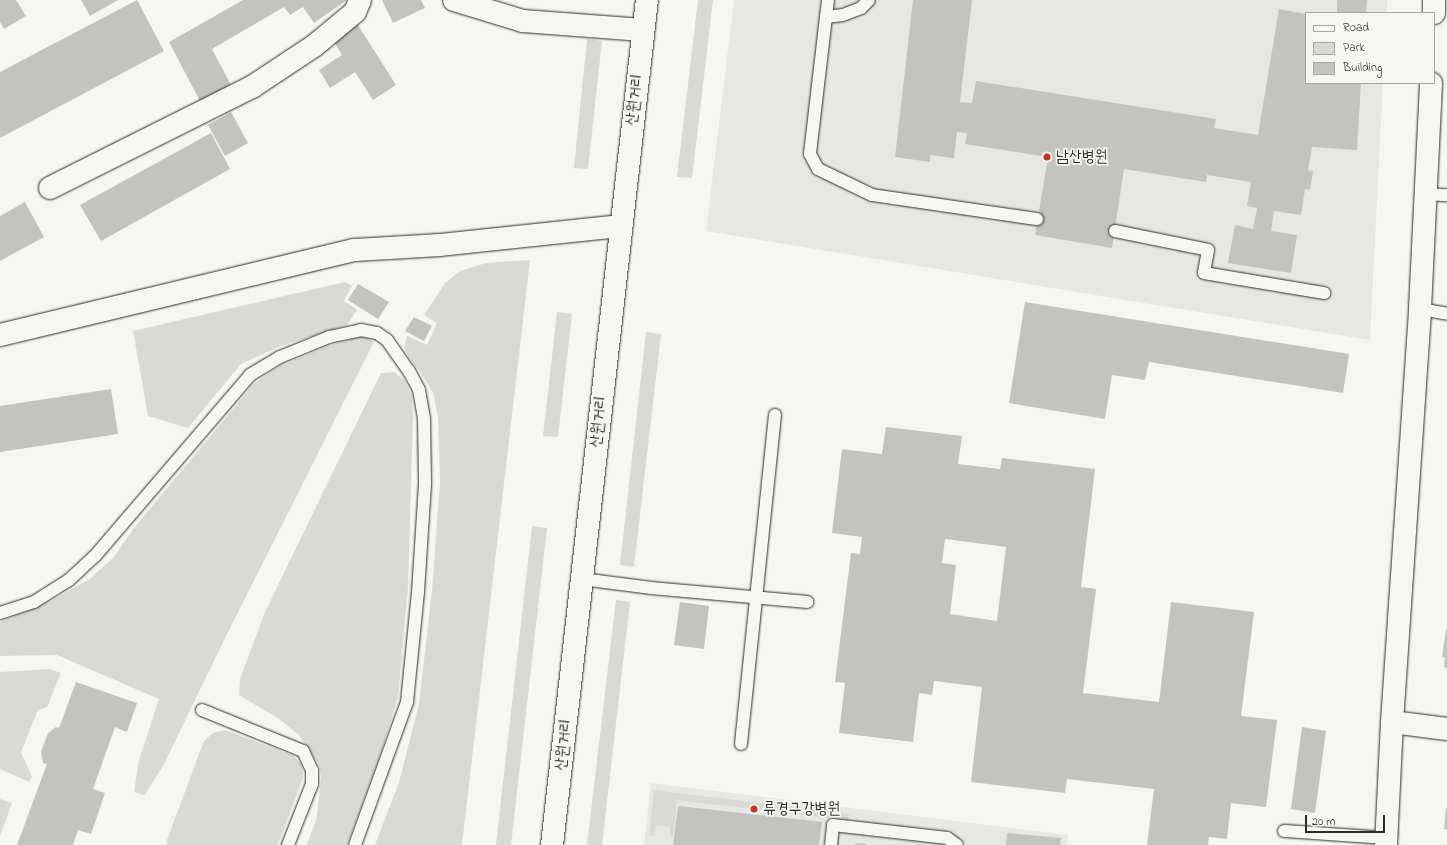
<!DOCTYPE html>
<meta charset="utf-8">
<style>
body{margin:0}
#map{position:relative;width:1447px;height:845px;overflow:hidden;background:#f6f6f2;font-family:"Indie Flower","Poor Story",sans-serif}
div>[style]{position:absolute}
.built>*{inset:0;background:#e7e7e3}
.green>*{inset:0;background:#d9d9d5}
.building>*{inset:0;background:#c3c3c0}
.roads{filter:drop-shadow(0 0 1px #2b2b2b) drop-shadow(0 0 1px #2b2b2b)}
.service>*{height:12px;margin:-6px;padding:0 6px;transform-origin:6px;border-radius:6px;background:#f6f6f2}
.minor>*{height:22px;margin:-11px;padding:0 11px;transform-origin:11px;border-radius:11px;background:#f6f6f2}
.tertiary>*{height:22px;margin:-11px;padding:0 11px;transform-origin:11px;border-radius:11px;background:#f6f6f2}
.secondary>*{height:22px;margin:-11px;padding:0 11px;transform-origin:11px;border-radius:11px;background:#f6f6f2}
.dots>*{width:11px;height:11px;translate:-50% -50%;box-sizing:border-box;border:2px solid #f6f6f2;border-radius:50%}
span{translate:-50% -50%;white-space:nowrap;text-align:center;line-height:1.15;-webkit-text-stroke:3.5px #f6f6f2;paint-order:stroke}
.street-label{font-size:16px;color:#2b2b2b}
.poi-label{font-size:16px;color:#2b2b2b}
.left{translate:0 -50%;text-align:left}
.legend{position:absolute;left:1305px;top:12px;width:130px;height:72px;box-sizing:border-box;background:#f6f6f2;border:1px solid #a5a5a2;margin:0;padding:5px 7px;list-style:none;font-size:12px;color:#2b2b2b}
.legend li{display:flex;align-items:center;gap:8px;height:20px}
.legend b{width:20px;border:1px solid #a5a5a2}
.scale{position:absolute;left:1305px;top:815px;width:80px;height:18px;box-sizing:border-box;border:2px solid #2b2b2b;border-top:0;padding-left:5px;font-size:12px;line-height:14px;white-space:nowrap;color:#2b2b2b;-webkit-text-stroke:3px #f6f6f2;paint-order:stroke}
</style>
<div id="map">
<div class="built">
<i style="clip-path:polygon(734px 0,1387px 0,1387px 13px,1306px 13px,1306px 83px,1383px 83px,1370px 340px,706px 231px)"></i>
<i style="clip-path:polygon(651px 783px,1068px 835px,1067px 845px,644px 845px)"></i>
</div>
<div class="green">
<i style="clip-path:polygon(698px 0,713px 0,692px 178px,677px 177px)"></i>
<i style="clip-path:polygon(587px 39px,602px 41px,588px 169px,574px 168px)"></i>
<i style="clip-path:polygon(530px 260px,462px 845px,375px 845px,399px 782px,419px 704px,432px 591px,440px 482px,438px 416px,433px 393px,419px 370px,409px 358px,404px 347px,407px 336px,427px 345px,437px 323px,424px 315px,445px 283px,460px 271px,486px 263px)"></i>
<i style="clip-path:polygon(345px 282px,352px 286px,344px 301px,357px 310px,347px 325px,278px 347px,241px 364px,188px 428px,148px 416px,133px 331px)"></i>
<i style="clip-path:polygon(557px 312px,572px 314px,558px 437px,543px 436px)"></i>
<i style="clip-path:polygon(646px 332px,661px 334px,634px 567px,620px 565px)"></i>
<i style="clip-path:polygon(359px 337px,366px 337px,374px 342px,226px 636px,164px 764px,145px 795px,134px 792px,139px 760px,159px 699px,57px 655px,0 656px,0 622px,51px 601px,91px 578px,114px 557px,133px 529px,254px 384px,278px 367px,328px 346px)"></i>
<i style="clip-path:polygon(394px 372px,405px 381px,412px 397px,413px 417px,408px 587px,398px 697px,379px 759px,347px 845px,307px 845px,317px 817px,321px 777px,319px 764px,299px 735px,279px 719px,239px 695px,240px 679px,265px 612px,381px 373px)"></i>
<i style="clip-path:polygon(532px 526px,547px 528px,511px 845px,496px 845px)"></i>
<i style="clip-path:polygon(616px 600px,630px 602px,602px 845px,587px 845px)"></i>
<i style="clip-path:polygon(50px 669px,61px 673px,47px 707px,38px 710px,21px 752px,32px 777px,29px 782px,0 769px,0 672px)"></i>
<i style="clip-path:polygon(225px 730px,294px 756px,302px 766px,303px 778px,278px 845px,167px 845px,167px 840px,204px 741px,213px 733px)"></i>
<i style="clip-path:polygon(654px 790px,849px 814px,848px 820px,677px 800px,673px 837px,670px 837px,670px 827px,656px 825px,654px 836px,649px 835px)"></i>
<i style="clip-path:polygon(0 799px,12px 803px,0 836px)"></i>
</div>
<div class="building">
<i style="clip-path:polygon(0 0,16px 0,26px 16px,4px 29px,0 22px)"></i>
<i style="clip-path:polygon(81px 0,118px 0,90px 16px)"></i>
<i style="clip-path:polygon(137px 0,164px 51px,0 138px,0 72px)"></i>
<i style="clip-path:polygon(243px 0,347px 0,314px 23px,303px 7px,290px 15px,284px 7px,212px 49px,231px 85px,200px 101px,169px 42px)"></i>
<i style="clip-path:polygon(382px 0,421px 0,425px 8px,393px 23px)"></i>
<i style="clip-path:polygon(913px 0,972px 0,960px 102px,972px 103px,976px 81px,1216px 119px,1214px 128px,1258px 135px,1279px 9px,1306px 14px,1306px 83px,1361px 83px,1357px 150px,1312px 147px,1308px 170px,1313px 171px,1310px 190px,1305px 189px,1301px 215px,1274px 211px,1271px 231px,1297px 235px,1291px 273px,1228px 263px,1235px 225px,1253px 229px,1257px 208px,1247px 206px,1251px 182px,1207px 175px,1206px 182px,1124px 169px,1112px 248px,1035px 235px,1048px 157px,965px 144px,967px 133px,957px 132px,954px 158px,930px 155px,930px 162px,895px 157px)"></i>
<i style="clip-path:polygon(1337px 0,1367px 0,1366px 13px,1337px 13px)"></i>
<i style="clip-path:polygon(358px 25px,396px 85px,373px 100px,355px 72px,330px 88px,319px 70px,342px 55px,333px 40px)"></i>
<i style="clip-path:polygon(231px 112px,248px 143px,225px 156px,208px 125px)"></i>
<i style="clip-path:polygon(211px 133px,230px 169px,101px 241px,80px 205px)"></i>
<i style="clip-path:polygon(25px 202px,44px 237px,0 261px,0 216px)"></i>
<i style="clip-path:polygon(358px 284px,389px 302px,378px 319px,348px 300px)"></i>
<i style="clip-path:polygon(1025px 302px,1349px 354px,1343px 393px,1149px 362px,1145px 380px,1112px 375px,1105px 419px,1009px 403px)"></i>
<i style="clip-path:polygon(414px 317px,432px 326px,424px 341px,405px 331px)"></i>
<i style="clip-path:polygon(111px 389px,118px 434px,0 452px,0 406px)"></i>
<i style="clip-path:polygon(evenodd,886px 427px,962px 436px,958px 464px,1000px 469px,1002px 458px,1095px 469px,1081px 587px,1096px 589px,1083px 693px,1159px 702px,1171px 602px,1254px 612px,1241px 716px,1277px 720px,1266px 807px,1231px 803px,1227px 839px,1209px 837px,1208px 845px,1147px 845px,1154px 789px,1067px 779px,1065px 793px,971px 782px,982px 687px,934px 681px,932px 695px,919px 693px,913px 742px,839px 733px,845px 683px,835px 682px,851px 553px,860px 554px,862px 537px,832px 533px,842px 449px,882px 454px,886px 427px,945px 539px,1006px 547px,997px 621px,950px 614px,956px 565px,942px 563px,945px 539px)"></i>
<i style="clip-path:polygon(680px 602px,709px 606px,704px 649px,674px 645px)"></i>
<i style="clip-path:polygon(1446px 630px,1447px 630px,1447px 668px,1444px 667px,1445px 658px,1442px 657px)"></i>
<i style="clip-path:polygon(76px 682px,137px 703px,127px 732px,115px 727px,93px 789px,105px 793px,91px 834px,78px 830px,73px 845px,17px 845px,47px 764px,43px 763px,41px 752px,48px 733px,56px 727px,59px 728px)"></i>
<i style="clip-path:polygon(1302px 727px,1326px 731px,1315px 813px,1291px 809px)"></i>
<i style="clip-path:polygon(678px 806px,822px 822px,819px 845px,673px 845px)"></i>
<i style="clip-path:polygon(1446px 808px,1447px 808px,1447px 830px,1444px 829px)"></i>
<i style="clip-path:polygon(1007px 833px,1061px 838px,1060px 845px,1006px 845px)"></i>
<i style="clip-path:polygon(856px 843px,866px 844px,866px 845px,855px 845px)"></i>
</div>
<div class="roads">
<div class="service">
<i style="left:828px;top:0;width:155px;rotate:96.7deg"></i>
<i style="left:810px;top:154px;width:17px;rotate:62deg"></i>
<i style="left:818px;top:169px;width:60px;rotate:25.7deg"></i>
<i style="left:872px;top:195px;width:167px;rotate:8.3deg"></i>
<i style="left:826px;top:17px;width:17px;rotate:-7deg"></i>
<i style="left:843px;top:15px;width:19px;rotate:-21deg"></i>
<i style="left:861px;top:8px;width:11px;rotate:-45deg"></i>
<i style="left:1425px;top:194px;width:22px;rotate:3deg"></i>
<i style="left:1115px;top:231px;width:95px;rotate:11.5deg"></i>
<i style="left:1208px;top:250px;width:23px;rotate:100deg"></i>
<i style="left:1204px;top:273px;width:122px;rotate:9.5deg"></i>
<i style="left:1420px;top:309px;width:27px;rotate:10deg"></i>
<i style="left:582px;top:579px;width:70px;rotate:7.4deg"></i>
<i style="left:651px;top:588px;width:157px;rotate:5.1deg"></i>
<i style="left:0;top:613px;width:36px;rotate:-18deg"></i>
<i style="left:34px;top:602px;width:41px;rotate:-32.2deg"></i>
<i style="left:69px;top:580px;width:35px;rotate:-43deg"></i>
<i style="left:95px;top:556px;width:238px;rotate:-49.4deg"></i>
<i style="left:250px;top:375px;width:35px;rotate:-31deg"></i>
<i style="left:280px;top:357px;width:53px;rotate:-22.2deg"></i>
<i style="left:329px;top:337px;width:33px;rotate:-12deg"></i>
<i style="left:361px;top:330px;width:16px;rotate:11deg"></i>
<i style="left:377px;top:333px;width:12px;rotate:35deg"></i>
<i style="left:387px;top:340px;width:38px;rotate:55deg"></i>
<i style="left:409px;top:371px;width:21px;rotate:62deg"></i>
<i style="left:419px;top:390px;width:28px;rotate:80deg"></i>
<i style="left:424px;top:418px;width:66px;rotate:89.1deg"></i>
<i style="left:425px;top:484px;width:108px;rotate:93.7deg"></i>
<i style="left:418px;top:592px;width:111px;rotate:95.7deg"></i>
<i style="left:407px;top:702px;width:152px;rotate:110deg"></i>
<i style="left:202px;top:710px;width:109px;rotate:22.1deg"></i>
<i style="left:303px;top:751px;width:21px;rotate:65deg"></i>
<i style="left:312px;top:770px;width:14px;rotate:90deg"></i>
<i style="left:312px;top:784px;width:66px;rotate:111.5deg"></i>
<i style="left:741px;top:744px;width:331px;rotate:-84.1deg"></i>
<i style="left:1284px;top:831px;width:103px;rotate:3.9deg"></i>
<i style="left:831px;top:845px;width:20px;rotate:-84deg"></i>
<i style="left:833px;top:825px;width:115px;rotate:6.5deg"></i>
<i style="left:947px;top:838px;width:12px;rotate:35deg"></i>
</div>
<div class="minor">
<i style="left:454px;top:0;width:72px;rotate:16.9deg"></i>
<i style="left:523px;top:21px;width:120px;rotate:4.3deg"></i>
<i style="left:50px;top:188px;width:226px;rotate:-26.6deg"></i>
<i style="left:252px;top:87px;width:74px;rotate:-33.5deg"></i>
<i style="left:314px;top:46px;width:53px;rotate:-39.7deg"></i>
<i style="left:355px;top:12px;width:13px;rotate:-67deg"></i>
<i style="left:0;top:335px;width:365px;rotate:-13.5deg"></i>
<i style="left:355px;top:250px;width:85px;rotate:-3.4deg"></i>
<i style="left:440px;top:245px;width:181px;rotate:-6deg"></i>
<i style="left:1392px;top:722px;width:55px;rotate:7.3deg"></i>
</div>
<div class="tertiary">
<i style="left:1434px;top:13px;width:13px;rotate:-90deg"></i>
<i style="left:1386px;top:845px;width:123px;rotate:-87.2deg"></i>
<i style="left:1392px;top:722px;width:414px;rotate:-86.1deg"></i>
<i style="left:1420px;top:309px;width:226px;rotate:-87.2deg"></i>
</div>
<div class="secondary">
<i style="left:552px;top:845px;width:850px;rotate:-83.59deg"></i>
</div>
</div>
<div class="dots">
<i style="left:1047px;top:157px;background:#c8321e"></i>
<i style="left:754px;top:809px;background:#c8321e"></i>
</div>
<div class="street-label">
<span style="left:635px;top:100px;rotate:-83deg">산원거리</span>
<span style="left:599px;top:422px;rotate:-84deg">산원거리</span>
<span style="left:564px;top:745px;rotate:-84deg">산원거리</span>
</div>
<div class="poi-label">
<span class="left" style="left:1056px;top:157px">남산병원</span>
<span class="left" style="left:763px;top:809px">류경구강병원</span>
</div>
<ul class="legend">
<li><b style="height:5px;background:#f6f6f2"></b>Road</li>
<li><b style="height:11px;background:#d9d9d5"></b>Park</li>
<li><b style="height:11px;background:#c3c3c0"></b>Building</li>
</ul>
<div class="scale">20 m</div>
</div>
